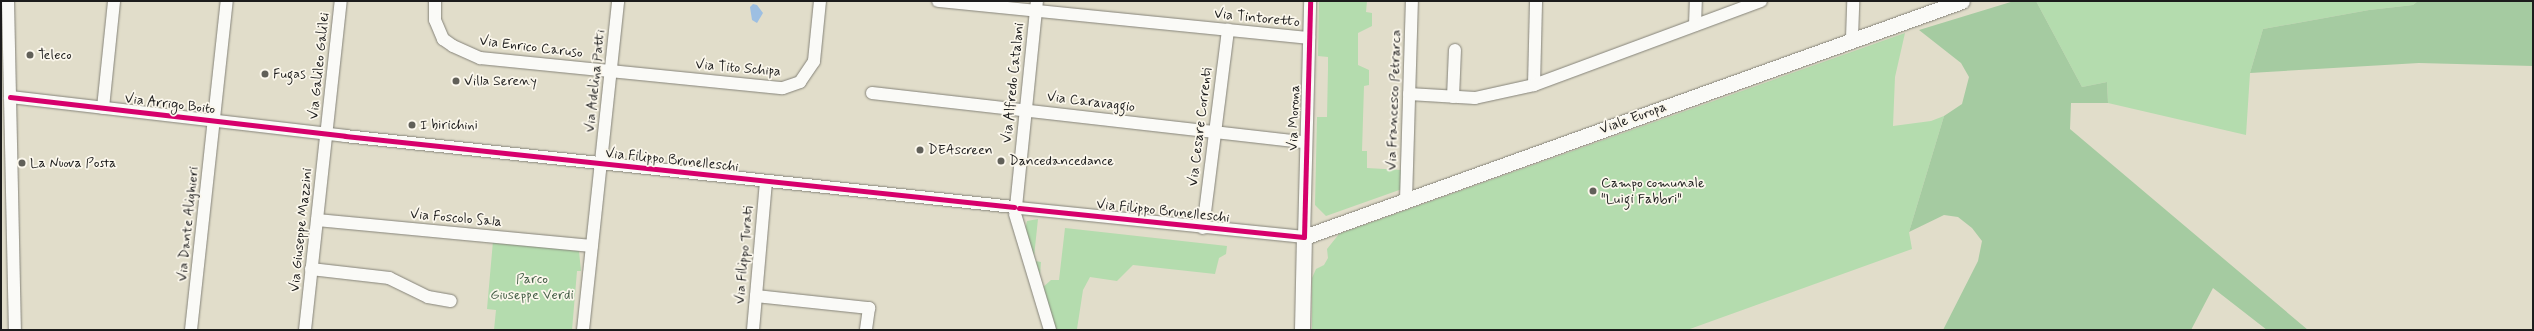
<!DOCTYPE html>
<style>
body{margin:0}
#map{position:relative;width:2534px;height:331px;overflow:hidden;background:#e1ddca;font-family:Mynerve,sans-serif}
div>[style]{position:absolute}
.green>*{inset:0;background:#b4dcae}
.forest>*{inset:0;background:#a5cba1}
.water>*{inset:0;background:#9dbfe2}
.roads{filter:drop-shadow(0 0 1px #858379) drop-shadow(0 0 1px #858379)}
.minor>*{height:12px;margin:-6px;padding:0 6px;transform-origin:6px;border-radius:6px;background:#fafaf7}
.major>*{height:15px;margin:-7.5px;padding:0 7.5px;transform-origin:7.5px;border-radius:7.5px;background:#fafaf7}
.cycleway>*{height:5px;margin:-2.5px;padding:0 2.5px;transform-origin:2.5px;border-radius:2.5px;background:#d6006c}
.dots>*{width:11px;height:11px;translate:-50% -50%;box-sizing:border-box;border:2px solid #fbf7ec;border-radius:50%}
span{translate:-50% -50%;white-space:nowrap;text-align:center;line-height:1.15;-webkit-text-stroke:3.5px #fbf7ec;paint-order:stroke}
.street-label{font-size:14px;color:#1c1c1c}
.poi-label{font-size:14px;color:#1c1c1c}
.left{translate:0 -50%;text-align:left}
.park-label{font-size:14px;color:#455f47}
.frame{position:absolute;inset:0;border:2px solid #1c1c1c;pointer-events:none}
</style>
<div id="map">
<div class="green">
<i style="clip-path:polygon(1319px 1px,1367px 1px,1366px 12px,1372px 13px,1372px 26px,1358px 33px,1358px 65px,1369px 70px,1369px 85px,1364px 86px,1362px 151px,1367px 151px,1367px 168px,1402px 170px,1402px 189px,1326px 216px,1315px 205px,1317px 117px,1327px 117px,1328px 68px,1328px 57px,1318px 56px)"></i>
<i style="clip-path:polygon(2036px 1px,2418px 1px,2413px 5px,2369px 10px,2263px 29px,2250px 73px,2246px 135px,2108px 103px,2107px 82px,2082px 87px)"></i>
<i style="clip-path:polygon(1905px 33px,1895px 77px,1893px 126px,1931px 121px,1944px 116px,1909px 232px,1912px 249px,1687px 330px,1312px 330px,1312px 278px,1316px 269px,1324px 265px,1328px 258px,1327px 249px,1339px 234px)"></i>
<i style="clip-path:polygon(1038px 219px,1034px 257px,1035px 261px,1041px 262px,1040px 275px,1025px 230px,1027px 221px)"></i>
<i style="clip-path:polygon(1065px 228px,1227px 246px,1226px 254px,1219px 258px,1215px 274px,1133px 265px,1117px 281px,1090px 277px,1083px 290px,1077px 329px,1056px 330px,1042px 288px,1051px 280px,1059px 280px)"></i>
<i style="clip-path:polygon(493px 241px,579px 251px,581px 271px,577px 271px,572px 330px,494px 330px,496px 310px,487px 309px)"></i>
</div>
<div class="forest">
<i style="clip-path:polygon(2014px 1px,2036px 1px,2082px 87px,2107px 82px,2108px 103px,2071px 103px,2070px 129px,2308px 330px,2267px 330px,2213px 288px,2191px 330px,1943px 330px,1978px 261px,1982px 241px,1972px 228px,1958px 217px,1944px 215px,1909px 232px,1944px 116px,1962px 104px,1969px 77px,1961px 63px,1919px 30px)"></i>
<i style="clip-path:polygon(2418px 1px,2533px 1px,2533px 66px,2419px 63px,2250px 73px,2263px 29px,2369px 10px,2413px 5px)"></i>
</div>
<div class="water">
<i style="clip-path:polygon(753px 4px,757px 5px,763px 13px,757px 23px,752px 20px,750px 7px)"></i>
</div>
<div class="roads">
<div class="minor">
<i style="left:8px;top:1px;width:329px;rotate:88.8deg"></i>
<i style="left:435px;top:1px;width:19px;rotate:90deg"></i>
<i style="left:435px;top:20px;width:21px;rotate:67deg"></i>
<i style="left:443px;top:39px;width:12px;rotate:35deg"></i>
<i style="left:453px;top:46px;width:30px;rotate:24deg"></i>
<i style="left:480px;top:58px;width:304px;rotate:5.7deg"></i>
<i style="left:783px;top:88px;width:18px;rotate:-19deg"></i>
<i style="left:800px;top:82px;width:25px;rotate:-56deg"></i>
<i style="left:814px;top:61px;width:60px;rotate:-84.3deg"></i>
<i style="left:938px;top:1px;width:373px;rotate:5.7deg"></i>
<i style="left:1695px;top:25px;width:24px;rotate:-88deg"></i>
<i style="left:1852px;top:38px;width:37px;rotate:-88deg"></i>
<i style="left:1534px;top:85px;width:84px;rotate:-88.6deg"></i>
<i style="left:872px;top:93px;width:436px;rotate:6.5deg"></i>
<i style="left:1409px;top:94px;width:66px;rotate:3.5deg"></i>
<i style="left:1475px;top:98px;width:60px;rotate:-12.4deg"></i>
<i style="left:1534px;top:85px;width:242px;rotate:-20.3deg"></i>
<i style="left:10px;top:97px;width:337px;rotate:6.6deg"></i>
<i style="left:345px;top:136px;width:673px;rotate:6.06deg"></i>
<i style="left:1453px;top:97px;width:47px;rotate:-87.6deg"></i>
<i style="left:103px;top:108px;width:108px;rotate:-84.1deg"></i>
<i style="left:1406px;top:200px;width:199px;rotate:-88.3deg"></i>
<i style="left:1016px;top:207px;width:207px;rotate:-84.2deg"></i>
<i style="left:1019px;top:208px;width:286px;rotate:5.8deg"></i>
<i style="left:1304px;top:237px;width:236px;rotate:-88.5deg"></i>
<i style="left:1015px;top:214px;width:121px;rotate:73.2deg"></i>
<i style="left:317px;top:220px;width:276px;rotate:5.4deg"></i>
<i style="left:1203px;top:228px;width:200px;rotate:-82.8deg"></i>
<i style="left:311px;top:269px;width:79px;rotate:6.6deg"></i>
<i style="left:389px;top:278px;width:43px;rotate:26deg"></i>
<i style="left:428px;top:297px;width:23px;rotate:10deg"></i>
<i style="left:756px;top:296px;width:114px;rotate:6.1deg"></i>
<i style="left:869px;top:308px;width:22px;rotate:98deg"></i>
<i style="left:191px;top:330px;width:331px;rotate:-83.8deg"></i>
<i style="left:305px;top:330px;width:331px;rotate:-83.8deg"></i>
<i style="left:583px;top:330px;width:331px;rotate:-83.9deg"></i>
<i style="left:753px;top:330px;width:149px;rotate:-85deg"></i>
</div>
<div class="major">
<i style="left:1302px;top:330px;width:93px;rotate:-88.8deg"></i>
<i style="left:1304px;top:237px;width:699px;rotate:-19.73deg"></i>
</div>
</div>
<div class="cycleway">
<i style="left:10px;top:97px;width:337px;rotate:6.6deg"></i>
<i style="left:345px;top:136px;width:673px;rotate:6.06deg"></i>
<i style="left:1019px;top:208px;width:286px;rotate:5.8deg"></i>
<i style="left:1304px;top:237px;width:236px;rotate:-88.5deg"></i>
</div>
<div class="dots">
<i style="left:30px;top:55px;background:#616059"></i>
<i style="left:265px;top:74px;background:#616059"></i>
<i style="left:456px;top:81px;background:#616059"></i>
<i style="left:412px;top:125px;background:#616059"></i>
<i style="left:920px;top:150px;background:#616059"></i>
<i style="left:1001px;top:161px;background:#616059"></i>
<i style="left:22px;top:163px;background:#616059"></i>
<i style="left:1593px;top:191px;background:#616059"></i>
</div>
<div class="street-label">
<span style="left:1257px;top:18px;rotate:6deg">Via Tintoretto</span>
<span style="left:531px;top:47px;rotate:7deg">Via Enrico Caruso</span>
<span style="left:319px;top:66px;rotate:-84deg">Via Galileo Galilei</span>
<span style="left:738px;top:68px;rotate:5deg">Via Tito Schipa</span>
<span style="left:595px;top:81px;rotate:-84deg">Via Adelina Patti</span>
<span style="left:1013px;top:83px;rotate:-84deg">Via Alfredo Catalani</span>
<span style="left:1394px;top:100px;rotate:-88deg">Via Francesco Petrarca</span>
<span style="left:1091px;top:102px;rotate:7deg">Via Caravaggio</span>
<span style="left:170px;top:104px;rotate:7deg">Via Arrigo Boito</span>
<span style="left:1294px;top:118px;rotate:-88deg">Via Morona</span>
<span style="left:1633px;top:118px;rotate:-20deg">Viale Europa</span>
<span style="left:1200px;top:127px;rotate:-83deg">Via Cesare Correnti</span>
<span style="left:672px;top:160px;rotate:6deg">Via Filippo Brunelleschi</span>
<span style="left:1163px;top:211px;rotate:6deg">Via Filippo Brunelleschi</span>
<span style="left:456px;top:218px;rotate:5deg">Via Foscolo Sala</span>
<span style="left:188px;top:224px;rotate:-84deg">Via Dante Alighieri</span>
<span style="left:301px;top:230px;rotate:-84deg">Via Giuseppe Mazzini</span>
<span style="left:744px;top:255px;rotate:-85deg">Via Filippo Turati</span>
</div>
<div class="poi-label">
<span class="left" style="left:38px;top:55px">Teleco</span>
<span class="left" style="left:273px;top:74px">Fugas</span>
<span class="left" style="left:464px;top:81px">Villa Sereny</span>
<span class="left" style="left:420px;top:125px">I birichini</span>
<span class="left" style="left:928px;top:150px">DEAscreen</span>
<span class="left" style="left:1009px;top:161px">Dancedancedance</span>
<span class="left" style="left:30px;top:163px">La Nuova Posta</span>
<span class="left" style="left:1601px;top:191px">Campo comunale<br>"Luigi Fabbri"</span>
</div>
<div class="park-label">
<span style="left:532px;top:287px">Parco<br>Giuseppe Verdi</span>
</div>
<div class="frame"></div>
</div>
